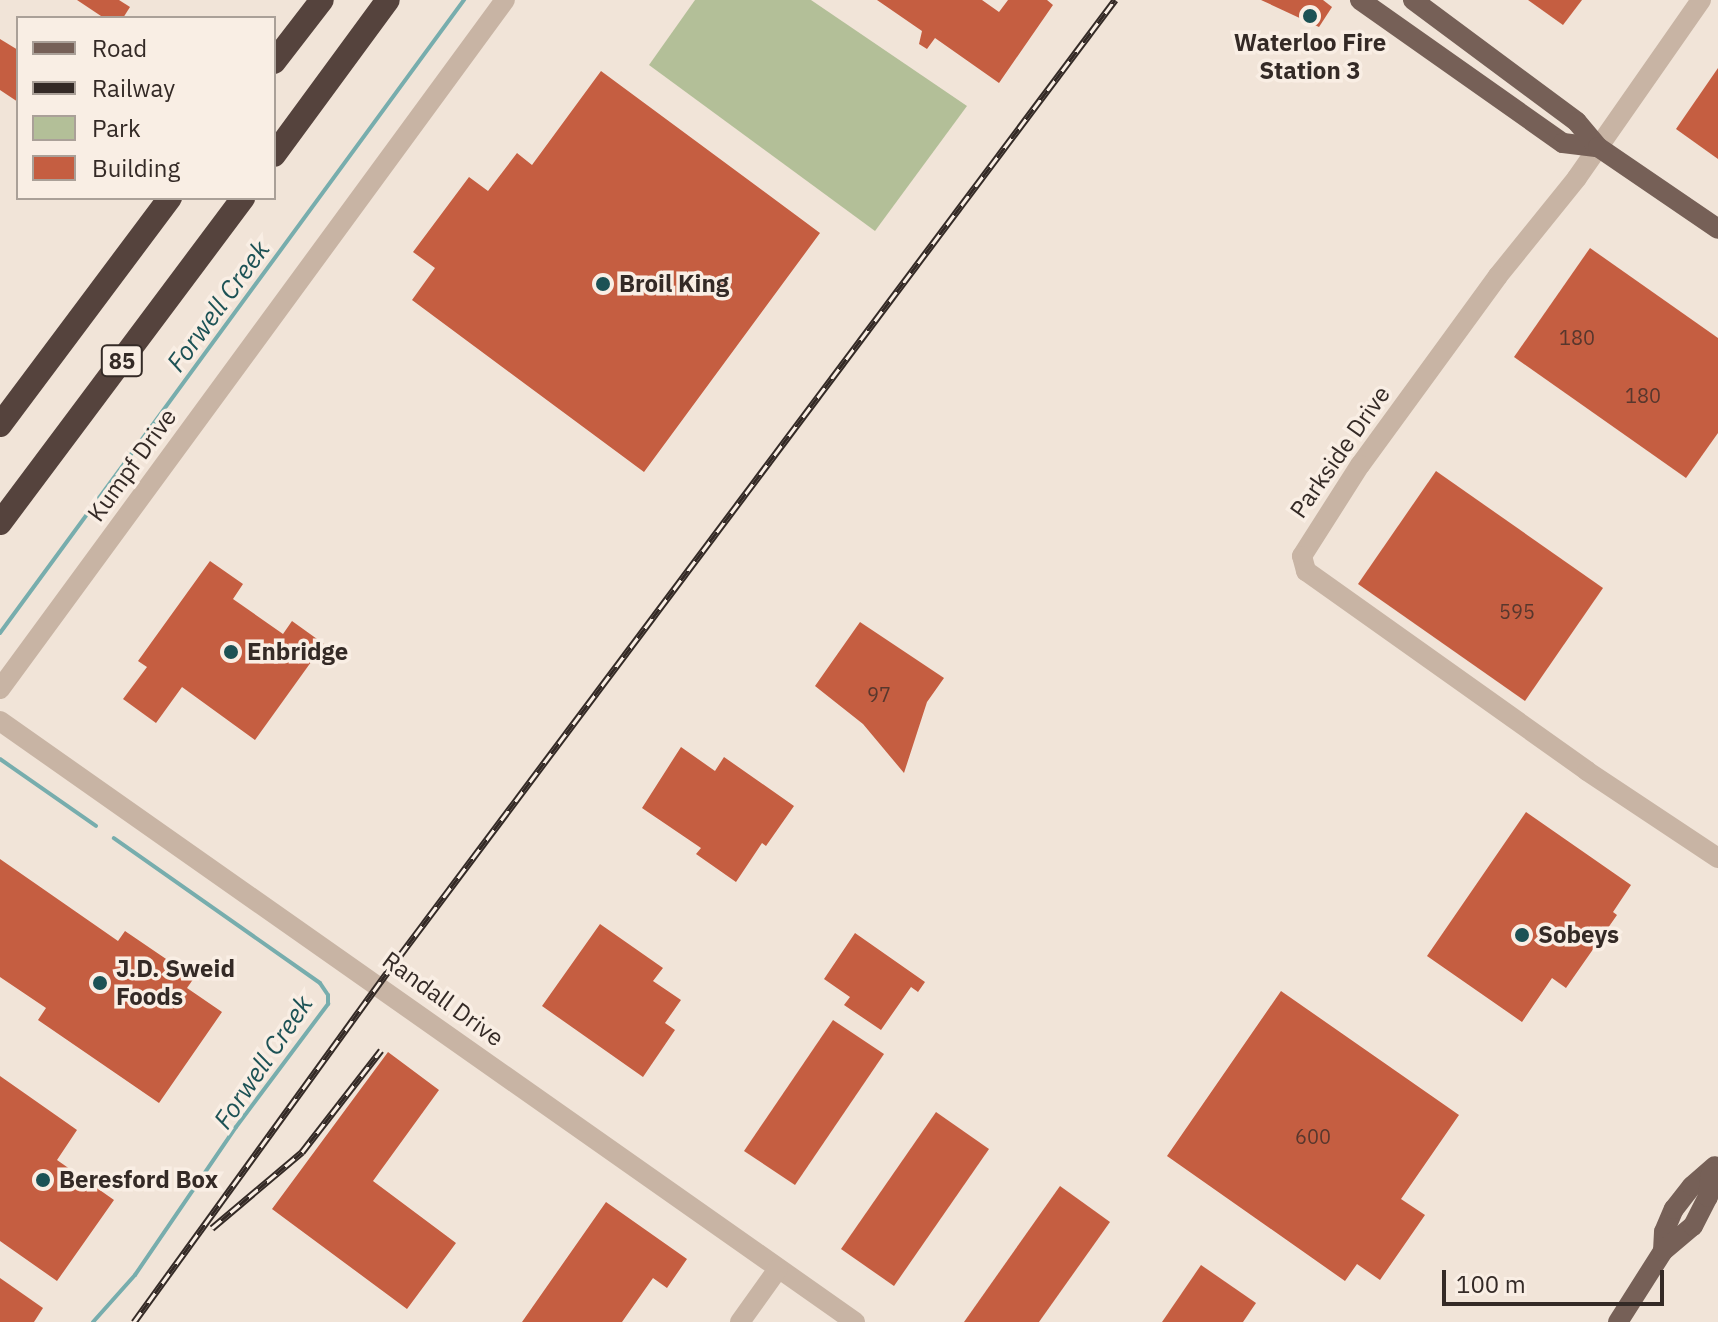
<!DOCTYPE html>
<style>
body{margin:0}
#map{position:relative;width:1718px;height:1322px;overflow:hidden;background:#f1e4d8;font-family:"IBM Plex Sans",sans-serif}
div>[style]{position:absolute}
.green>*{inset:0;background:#b3bf98}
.stream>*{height:4px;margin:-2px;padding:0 2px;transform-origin:2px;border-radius:2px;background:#77adad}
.building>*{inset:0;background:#c55e41}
.minor>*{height:20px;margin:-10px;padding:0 10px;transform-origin:10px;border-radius:10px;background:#c8b4a4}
.major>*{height:20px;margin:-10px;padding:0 10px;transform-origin:10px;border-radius:10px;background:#766057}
.highway>*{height:24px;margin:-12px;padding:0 12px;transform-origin:12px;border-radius:12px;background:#55433d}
.rail>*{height:7px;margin-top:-3.5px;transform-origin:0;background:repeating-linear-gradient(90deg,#f9eee4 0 12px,#342a26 0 24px);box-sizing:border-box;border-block:2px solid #342a26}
.dots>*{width:22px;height:22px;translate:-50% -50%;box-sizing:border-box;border:4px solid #f9eee4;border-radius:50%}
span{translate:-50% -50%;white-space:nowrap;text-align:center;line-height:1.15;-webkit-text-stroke:7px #f9eee4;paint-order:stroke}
.number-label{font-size:20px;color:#58372d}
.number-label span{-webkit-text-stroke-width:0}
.shield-label span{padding:2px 6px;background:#f9eee4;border:2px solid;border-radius:6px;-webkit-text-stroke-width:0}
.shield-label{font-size:22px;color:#342a26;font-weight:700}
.poi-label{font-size:24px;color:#342a26;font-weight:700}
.left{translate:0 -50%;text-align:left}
.street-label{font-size:24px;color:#342a26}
.water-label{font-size:26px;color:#1c5255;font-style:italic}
.legend{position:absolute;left:16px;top:16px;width:260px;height:184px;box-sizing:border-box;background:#f9eee4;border:2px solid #aaa098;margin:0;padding:10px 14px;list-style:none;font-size:24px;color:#342a26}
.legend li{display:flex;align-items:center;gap:16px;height:40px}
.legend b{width:40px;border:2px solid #aaa098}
.scale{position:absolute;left:1442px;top:1270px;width:222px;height:36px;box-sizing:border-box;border:4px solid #342a26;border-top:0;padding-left:10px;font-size:24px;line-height:28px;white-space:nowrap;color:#342a26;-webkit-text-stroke:6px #f9eee4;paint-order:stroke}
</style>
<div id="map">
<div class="green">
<i style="clip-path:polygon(695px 0,811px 0,967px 106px,875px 231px,649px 65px)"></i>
</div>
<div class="stream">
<i style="left:0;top:633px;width:785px;rotate:-53.76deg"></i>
<i style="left:0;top:759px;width:117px;rotate:34.9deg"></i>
<i style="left:93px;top:1322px;width:63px;rotate:-48.2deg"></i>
<i style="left:135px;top:1275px;width:179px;rotate:-55.7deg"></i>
<i style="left:236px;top:1127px;width:154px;rotate:-53.2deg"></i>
<i style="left:328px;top:1004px;width:9px;rotate:-90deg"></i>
<i style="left:328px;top:995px;width:14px;rotate:-124deg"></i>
<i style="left:320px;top:983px;width:252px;rotate:-144.9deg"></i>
</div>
<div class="building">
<i style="clip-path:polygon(77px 0,119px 0,130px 7px,123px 18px,104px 18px)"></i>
<i style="clip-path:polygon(877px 0,982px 0,999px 12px,1008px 0,1047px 0,1053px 5px,999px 83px,935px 38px,927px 49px,919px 44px,922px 31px)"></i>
<i style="clip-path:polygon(1261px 0,1323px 0,1332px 7px,1319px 27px)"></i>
<i style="clip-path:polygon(1528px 0,1582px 0,1563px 25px)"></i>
<i style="clip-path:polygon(0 39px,18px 50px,18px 102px,0 90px)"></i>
<i style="clip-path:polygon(1718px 68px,1718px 159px,1676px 129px)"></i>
<i style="clip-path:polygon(601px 71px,820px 233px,644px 472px,412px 300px,435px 268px,413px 252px,469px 177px,488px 191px,517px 153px,532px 165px)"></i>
<i style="clip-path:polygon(1590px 248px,1718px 338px,1718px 433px,1686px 478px,1514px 357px)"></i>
<i style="clip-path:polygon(1436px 471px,1603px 588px,1525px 701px,1358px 584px)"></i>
<i style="clip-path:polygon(210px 561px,243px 584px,233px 599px,283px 634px,292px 621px,324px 644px,255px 740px,182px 687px,156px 723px,123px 699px,147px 667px,138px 661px)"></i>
<i style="clip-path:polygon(860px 622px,944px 678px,927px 702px,904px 773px,863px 724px,815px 686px)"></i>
<i style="clip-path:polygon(681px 747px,715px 771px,724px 757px,794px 806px,766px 846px,762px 843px,736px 882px,696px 854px,701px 848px,642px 808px)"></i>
<i style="clip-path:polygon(1526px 812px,1631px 885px,1613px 912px,1617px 915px,1566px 988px,1552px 978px,1522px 1022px,1427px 956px)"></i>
<i style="clip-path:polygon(0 859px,118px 941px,125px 931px,194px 978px,187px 988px,222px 1012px,159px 1103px,38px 1020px,46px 1008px,0 977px)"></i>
<i style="clip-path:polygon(600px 924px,663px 968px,653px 981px,681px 1000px,665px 1023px,675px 1030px,643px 1077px,542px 1006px)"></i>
<i style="clip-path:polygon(855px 933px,925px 982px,918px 992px,911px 987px,881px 1030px,844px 1005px,850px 997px,824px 979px)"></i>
<i style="clip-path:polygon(1281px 991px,1459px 1115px,1401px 1199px,1425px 1215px,1380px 1280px,1357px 1264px,1345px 1281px,1167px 1156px)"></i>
<i style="clip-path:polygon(833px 1020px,884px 1054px,795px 1185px,744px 1151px)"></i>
<i style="clip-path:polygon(388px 1052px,439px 1090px,373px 1181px,456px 1243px,407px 1309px,272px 1209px)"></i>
<i style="clip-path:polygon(0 1076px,77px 1130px,57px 1160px,114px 1200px,57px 1281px,0 1241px)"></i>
<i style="clip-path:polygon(936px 1112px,989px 1149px,894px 1286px,841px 1249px)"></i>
<i style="clip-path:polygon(1060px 1186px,1110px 1222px,1039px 1322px,964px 1322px)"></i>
<i style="clip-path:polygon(606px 1202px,687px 1259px,667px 1288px,653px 1278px,622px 1322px,522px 1322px)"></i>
<i style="clip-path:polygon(1201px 1265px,1256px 1303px,1243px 1322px,1162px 1322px)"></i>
<i style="clip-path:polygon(0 1278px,43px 1308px,34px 1322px,0 1322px)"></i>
</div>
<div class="minor">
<i style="left:1701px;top:0;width:217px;rotate:124.9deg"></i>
<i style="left:1577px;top:178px;width:126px;rotate:128.9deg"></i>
<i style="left:1498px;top:276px;width:234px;rotate:126.1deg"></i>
<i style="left:1360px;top:465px;width:108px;rotate:122.5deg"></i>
<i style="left:1302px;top:556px;width:16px;rotate:75deg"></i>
<i style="left:1306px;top:571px;width:345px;rotate:35.4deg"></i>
<i style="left:1587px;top:771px;width:157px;rotate:33.6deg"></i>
<i style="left:0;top:689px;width:854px;rotate:-53.76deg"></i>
<i style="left:0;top:721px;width:1045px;rotate:35.1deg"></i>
<i style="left:740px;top:1322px;width:65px;rotate:-54.4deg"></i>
</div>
<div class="major">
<i style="left:1360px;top:0;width:248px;rotate:35.2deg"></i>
<i style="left:1563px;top:143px;width:35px;rotate:7deg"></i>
<i style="left:1413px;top:0;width:204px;rotate:36.6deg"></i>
<i style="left:1577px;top:122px;width:33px;rotate:50deg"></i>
<i style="left:1598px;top:147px;width:145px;rotate:34.3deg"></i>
<i style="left:1663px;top:1251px;width:19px;rotate:-87deg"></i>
<i style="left:1664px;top:1232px;width:25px;rotate:-67deg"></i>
<i style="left:1674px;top:1209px;width:29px;rotate:-52deg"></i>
<i style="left:1692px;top:1186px;width:30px;rotate:-41deg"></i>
<i style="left:1618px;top:1322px;width:84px;rotate:-57.6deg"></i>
<i style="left:1663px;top:1251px;width:39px;rotate:-40deg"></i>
<i style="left:1693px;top:1226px;width:33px;rotate:-63deg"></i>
<i style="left:1708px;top:1197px;width:25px;rotate:-83deg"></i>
</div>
<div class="highway">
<i style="left:274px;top:62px;width:78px;rotate:-52.3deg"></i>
<i style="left:274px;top:155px;width:192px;rotate:-53.7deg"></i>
<i style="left:0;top:425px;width:284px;rotate:-53.2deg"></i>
<i style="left:0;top:523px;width:406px;rotate:-53.2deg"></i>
</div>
<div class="rail">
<i style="left:212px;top:1228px;width:118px;rotate:-40.2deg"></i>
<i style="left:302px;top:1152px;width:129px;rotate:-52.2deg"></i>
<i style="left:134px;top:1322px;width:430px;rotate:-54.1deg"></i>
<i style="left:386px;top:974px;width:1217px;rotate:-53.19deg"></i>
</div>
<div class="dots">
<i style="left:1310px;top:16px;background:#1c5255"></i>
<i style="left:603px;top:284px;background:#1c5255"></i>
<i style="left:231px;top:652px;background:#1c5255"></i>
<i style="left:1522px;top:935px;background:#1c5255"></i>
<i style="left:100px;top:983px;background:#1c5255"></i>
<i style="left:43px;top:1180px;background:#1c5255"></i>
</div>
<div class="number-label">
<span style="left:1577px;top:337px">180</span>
<span style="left:1643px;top:395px">180</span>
<span style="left:1517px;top:611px">595</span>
<span style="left:879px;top:694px">97</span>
<span style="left:1313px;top:1136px">600</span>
</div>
<div class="shield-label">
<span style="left:122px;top:361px">85</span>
</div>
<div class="poi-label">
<span style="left:1310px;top:57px">Waterloo Fire<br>Station 3</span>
<span class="left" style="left:619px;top:284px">Broil King</span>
<span class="left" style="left:247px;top:652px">Enbridge</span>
<span class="left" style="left:1538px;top:935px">Sobeys</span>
<span class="left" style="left:116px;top:983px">J.D. Sweid<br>Foods</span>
<span class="left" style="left:59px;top:1180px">Beresford Box</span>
</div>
<div class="street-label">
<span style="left:1340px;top:452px;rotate:-55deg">Parkside Drive</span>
<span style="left:132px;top:465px;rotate:-54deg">Kumpf Drive</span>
<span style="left:443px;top:999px;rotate:36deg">Randall Drive</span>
</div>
<div class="water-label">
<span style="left:218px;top:306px;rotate:-54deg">Forwell Creek</span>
<span style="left:263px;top:1062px;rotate:-56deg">Forwell Creek</span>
</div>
<ul class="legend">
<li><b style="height:10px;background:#766057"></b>Road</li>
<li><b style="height:10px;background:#342a26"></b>Railway</li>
<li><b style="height:22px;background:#b3bf98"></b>Park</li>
<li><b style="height:22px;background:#c55e41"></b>Building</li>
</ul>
<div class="scale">100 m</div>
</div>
